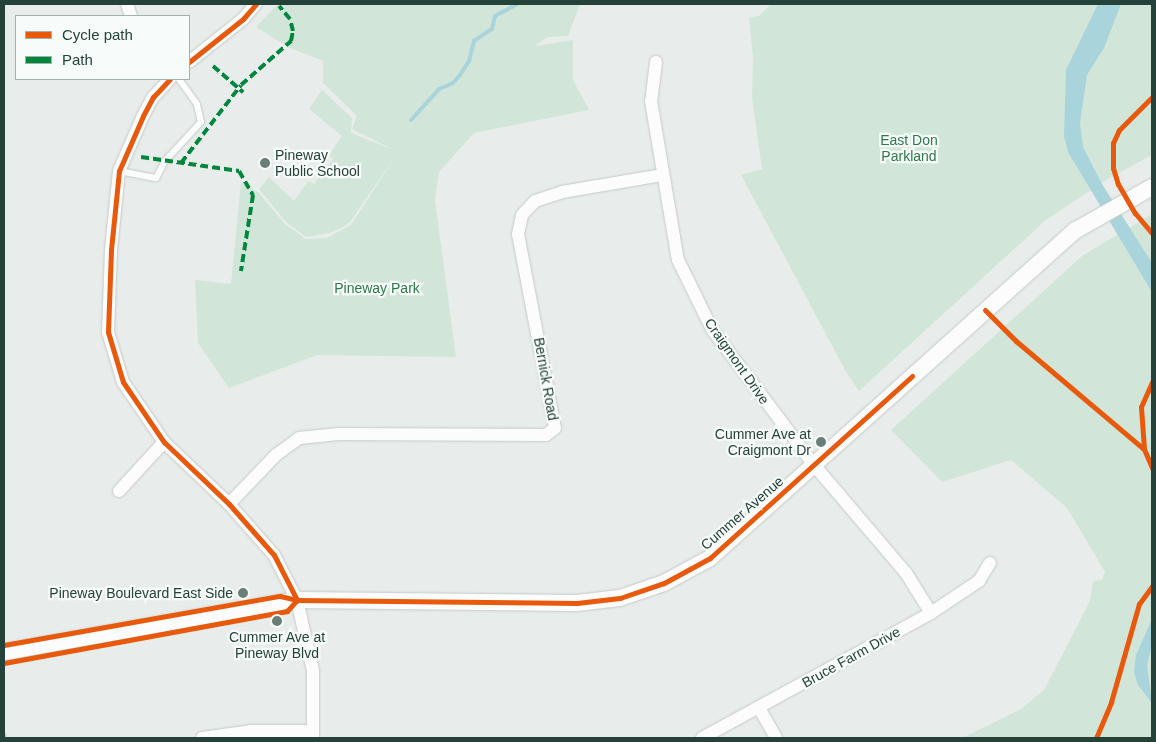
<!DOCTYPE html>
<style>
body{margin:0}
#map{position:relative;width:1156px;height:742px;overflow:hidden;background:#e8edeb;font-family:Arial,sans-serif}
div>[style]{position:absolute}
.green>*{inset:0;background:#d1e6d8}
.water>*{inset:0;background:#a9d4db}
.stream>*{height:4px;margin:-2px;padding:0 2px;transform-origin:2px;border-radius:2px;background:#a9d4db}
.roads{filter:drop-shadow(0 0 1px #c5cac8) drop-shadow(0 0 1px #c5cac8)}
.service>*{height:6px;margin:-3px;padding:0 3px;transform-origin:3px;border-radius:3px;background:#fcfcfc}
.minor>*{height:12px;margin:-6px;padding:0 6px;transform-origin:6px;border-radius:6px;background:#fcfcfc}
.tertiary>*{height:16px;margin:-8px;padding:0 8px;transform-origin:8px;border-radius:8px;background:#fcfcfc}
.rail>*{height:4px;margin-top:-2px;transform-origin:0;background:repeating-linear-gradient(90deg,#c9cdcc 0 10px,transparent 0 15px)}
.quiet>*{height:4px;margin-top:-2px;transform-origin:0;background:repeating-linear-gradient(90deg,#00873e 0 8px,transparent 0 12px)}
.cycleway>*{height:5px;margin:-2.5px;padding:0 2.5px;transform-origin:2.5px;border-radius:2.5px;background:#e8590c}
.dots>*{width:14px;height:14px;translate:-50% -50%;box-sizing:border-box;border:2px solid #f7fbf9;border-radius:50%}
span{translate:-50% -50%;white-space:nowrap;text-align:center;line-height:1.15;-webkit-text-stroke:4.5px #f7fbf9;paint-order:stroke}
.park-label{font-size:14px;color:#2d7a4b}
.poi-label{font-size:14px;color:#24423a}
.left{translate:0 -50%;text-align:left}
.right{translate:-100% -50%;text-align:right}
.street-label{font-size:14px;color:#24423a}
.frame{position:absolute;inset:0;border:5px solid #24423a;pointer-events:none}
.legend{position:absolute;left:15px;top:15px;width:175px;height:65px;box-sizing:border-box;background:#f7fbf9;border:1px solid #a3b1ad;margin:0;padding:6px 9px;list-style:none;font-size:15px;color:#24423a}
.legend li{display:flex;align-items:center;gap:10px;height:25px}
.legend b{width:25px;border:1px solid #a3b1ad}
</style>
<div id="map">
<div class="green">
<i style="clip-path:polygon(278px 4px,580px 4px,568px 36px,547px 37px,535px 46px,573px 40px,573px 80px,589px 110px,474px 133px,439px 172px,435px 200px,456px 357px,317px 355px,229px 388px,198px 343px,195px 280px,231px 284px,241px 182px,259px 193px,285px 224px,306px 239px,327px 238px,351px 225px,398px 152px,350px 222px,343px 227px,330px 233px,306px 237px,286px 222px,259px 189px,269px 177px,294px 201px,308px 181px,314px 184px,333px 159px,329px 155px,342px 136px,309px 109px,322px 90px,352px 118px,351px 133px,394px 150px,352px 129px,357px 116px,323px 83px,323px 61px,288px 47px,256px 27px)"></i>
<i style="clip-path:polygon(771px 4px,1152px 4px,1152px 155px,1106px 180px,1046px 220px,859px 391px,845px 370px,741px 175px,762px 169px,752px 98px,753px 57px,749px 18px,759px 16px)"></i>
<i style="clip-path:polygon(1152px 214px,1152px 738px,962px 738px,1021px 709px,1044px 690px,1090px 601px,1093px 581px,1102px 580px,1105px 572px,1067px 508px,1011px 460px,942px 482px,891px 430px,1082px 256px)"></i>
</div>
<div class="water">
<i style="clip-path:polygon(1098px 4px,1121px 4px,1104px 48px,1087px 75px,1080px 123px,1083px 147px,1102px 184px,1152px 263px,1152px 292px,1068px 152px,1064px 136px,1066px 70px)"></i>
<i style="clip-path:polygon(1152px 619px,1152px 645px,1147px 665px,1152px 703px,1138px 685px,1134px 672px,1136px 655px)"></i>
</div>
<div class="stream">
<i style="left:411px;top:120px;width:42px;rotate:-47.9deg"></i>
<i style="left:439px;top:89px;width:15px;rotate:-23deg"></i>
<i style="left:453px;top:83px;width:11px;rotate:-49deg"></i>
<i style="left:460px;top:75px;width:17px;rotate:-57deg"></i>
<i style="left:469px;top:61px;width:21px;rotate:-76deg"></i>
<i style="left:474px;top:41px;width:22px;rotate:-34deg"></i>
<i style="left:492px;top:29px;width:13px;rotate:-77deg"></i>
<i style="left:495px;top:16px;width:26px;rotate:-28deg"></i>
</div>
<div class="roads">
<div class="service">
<i style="left:119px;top:171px;width:38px;rotate:11deg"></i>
<i style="left:156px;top:178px;width:19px;rotate:-62deg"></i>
<i style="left:165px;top:161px;width:53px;rotate:-47.3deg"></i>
<i style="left:201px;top:122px;width:18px;rotate:-103deg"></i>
<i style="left:197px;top:104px;width:31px;rotate:-126deg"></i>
</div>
<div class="minor">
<i style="left:127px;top:4px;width:13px;rotate:72deg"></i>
<i style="left:189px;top:62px;width:69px;rotate:-38.5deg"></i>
<i style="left:243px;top:19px;width:20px;rotate:-49deg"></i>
<i style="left:656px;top:62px;width:39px;rotate:97deg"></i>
<i style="left:651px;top:101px;width:161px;rotate:80.4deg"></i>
<i style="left:678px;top:260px;width:79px;rotate:63.8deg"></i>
<i style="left:713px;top:331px;width:168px;rotate:53deg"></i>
<i style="left:814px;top:465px;width:142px;rotate:49.6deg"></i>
<i style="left:906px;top:573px;width:47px;rotate:58deg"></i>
<i style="left:170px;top:79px;width:25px;rotate:133deg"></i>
<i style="left:153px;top:97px;width:21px;rotate:118deg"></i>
<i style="left:143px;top:116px;width:60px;rotate:113.6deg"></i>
<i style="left:119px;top:171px;width:79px;rotate:95.8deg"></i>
<i style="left:111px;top:250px;width:82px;rotate:92.1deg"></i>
<i style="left:108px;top:332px;width:52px;rotate:73.3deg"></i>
<i style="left:123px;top:382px;width:73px;rotate:55.7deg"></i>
<i style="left:164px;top:442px;width:90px;rotate:43.6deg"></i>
<i style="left:229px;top:504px;width:68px;rotate:48.6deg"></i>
<i style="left:274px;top:555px;width:51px;rotate:62.9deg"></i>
<i style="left:297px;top:600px;width:73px;rotate:77.3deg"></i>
<i style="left:313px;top:671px;width:67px;rotate:90deg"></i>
<i style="left:119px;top:491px;width:67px;rotate:-47.4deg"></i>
<i style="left:229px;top:504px;width:68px;rotate:-46.2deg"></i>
<i style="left:276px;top:455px;width:29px;rotate:-36deg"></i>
<i style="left:299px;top:438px;width:40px;rotate:-5.7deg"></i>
<i style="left:339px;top:434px;width:207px;rotate:0.3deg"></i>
<i style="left:546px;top:435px;width:11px;rotate:-38deg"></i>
<i style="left:555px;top:428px;width:197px;rotate:-100.8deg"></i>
<i style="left:518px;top:234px;width:19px;rotate:-78deg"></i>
<i style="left:522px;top:215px;width:19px;rotate:-47deg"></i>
<i style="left:535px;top:201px;width:28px;rotate:-18deg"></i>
<i style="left:562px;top:192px;width:101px;rotate:-9.6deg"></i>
<i style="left:759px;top:708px;width:34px;rotate:60deg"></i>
<i style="left:202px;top:738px;width:49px;rotate:-8.1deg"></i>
<i style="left:251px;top:731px;width:62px"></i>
<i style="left:702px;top:738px;width:261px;rotate:-28.6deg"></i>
<i style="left:931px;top:613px;width:58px;rotate:-33.7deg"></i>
<i style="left:979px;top:581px;width:21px;rotate:-59deg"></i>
</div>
<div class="tertiary">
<i style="left:4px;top:652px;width:298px;rotate:-10.1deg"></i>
<i style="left:297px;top:600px;width:280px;rotate:0.6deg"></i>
<i style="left:577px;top:603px;width:43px;rotate:-6.6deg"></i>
<i style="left:620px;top:598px;width:46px;rotate:-18.8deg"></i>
<i style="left:664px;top:583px;width:52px;rotate:-28.5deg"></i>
<i style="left:710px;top:558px;width:491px;rotate:-41.9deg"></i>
<i style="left:1076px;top:230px;width:87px;rotate:-29.5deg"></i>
</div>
</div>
<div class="rail">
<i style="left:4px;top:733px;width:5px;rotate:79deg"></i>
</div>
<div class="quiet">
<i style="left:213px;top:66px;width:40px;rotate:41deg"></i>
<i style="left:141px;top:157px;width:99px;rotate:8.1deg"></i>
<i style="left:239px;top:171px;width:28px;rotate:60deg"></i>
<i style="left:253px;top:195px;width:77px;rotate:99deg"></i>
<i style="left:181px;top:163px;width:98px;rotate:-52.4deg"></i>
<i style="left:241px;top:85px;width:67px;rotate:-41.3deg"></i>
<i style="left:291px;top:41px;width:10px;rotate:-79deg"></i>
<i style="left:293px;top:31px;width:12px;rotate:-104deg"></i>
<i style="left:290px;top:19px;width:17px;rotate:-130deg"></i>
</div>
<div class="cycleway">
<i style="left:189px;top:62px;width:69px;rotate:-38.5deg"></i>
<i style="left:243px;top:19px;width:20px;rotate:-49deg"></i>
<i style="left:170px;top:79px;width:25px;rotate:133deg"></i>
<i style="left:153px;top:97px;width:21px;rotate:118deg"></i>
<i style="left:143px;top:116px;width:60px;rotate:113.6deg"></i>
<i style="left:119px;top:171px;width:79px;rotate:95.8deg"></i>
<i style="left:111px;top:250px;width:82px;rotate:92.1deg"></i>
<i style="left:108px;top:332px;width:52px;rotate:73.3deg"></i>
<i style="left:123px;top:382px;width:73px;rotate:55.7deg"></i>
<i style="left:164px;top:442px;width:90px;rotate:43.6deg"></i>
<i style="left:229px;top:504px;width:68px;rotate:48.6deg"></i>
<i style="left:274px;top:555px;width:51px;rotate:62.9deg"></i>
<i style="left:1152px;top:97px;width:47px;rotate:135deg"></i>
<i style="left:1119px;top:130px;width:14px;rotate:115deg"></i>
<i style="left:1113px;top:143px;width:25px;rotate:90deg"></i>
<i style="left:1113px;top:168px;width:17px;rotate:73deg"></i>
<i style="left:1118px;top:184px;width:34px;rotate:60deg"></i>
<i style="left:1135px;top:213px;width:26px;rotate:50deg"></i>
<i style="left:985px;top:310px;width:44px;rotate:45deg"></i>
<i style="left:1016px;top:341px;width:167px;rotate:40.2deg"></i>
<i style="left:1152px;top:382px;width:27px;rotate:114deg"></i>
<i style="left:1141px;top:407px;width:42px;rotate:85.9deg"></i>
<i style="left:1144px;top:449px;width:21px;rotate:67deg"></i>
<i style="left:4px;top:645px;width:280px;rotate:-10.1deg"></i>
<i style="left:280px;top:596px;width:17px;rotate:13deg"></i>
<i style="left:297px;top:600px;width:280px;rotate:0.6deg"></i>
<i style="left:577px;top:603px;width:43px;rotate:-6.6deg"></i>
<i style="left:620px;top:598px;width:46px;rotate:-18.8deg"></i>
<i style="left:664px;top:583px;width:52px;rotate:-28.5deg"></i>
<i style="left:710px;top:558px;width:272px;rotate:-42deg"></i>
<i style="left:4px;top:663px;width:288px;rotate:-10.4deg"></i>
<i style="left:287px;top:611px;width:15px;rotate:-48deg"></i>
<i style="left:1096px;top:738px;width:39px;rotate:-67deg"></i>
<i style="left:1111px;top:702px;width:102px;rotate:-74.1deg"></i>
<i style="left:1139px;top:604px;width:22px;rotate:-54deg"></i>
</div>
<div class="dots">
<i style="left:265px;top:163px;background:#697e78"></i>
<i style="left:821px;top:442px;background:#697e78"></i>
<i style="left:243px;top:593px;background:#697e78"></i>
<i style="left:277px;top:621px;background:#697e78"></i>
</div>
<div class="park-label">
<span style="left:909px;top:148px">East Don<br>Parkland</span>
<span style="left:377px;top:288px">Pineway Park</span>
</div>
<div class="poi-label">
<span class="left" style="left:275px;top:163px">Pineway<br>Public School</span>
<span class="right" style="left:811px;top:442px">Cummer Ave at<br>Craigmont Dr</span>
<span class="right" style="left:233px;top:593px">Pineway Boulevard East Side</span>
<span style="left:277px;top:645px">Cummer Ave at<br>Pineway Blvd</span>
</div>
<div class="street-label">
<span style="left:737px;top:361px;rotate:55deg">Craigmont Drive</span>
<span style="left:546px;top:379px;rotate:80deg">Bernick Road</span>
<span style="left:742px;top:513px;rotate:-41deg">Cummer Avenue</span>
<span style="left:851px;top:657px;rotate:-29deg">Bruce Farm Drive</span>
</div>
<div class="frame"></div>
<ul class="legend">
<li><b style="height:6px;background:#e8590c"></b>Cycle path</li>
<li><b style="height:6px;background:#00873e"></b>Path</li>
</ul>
</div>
